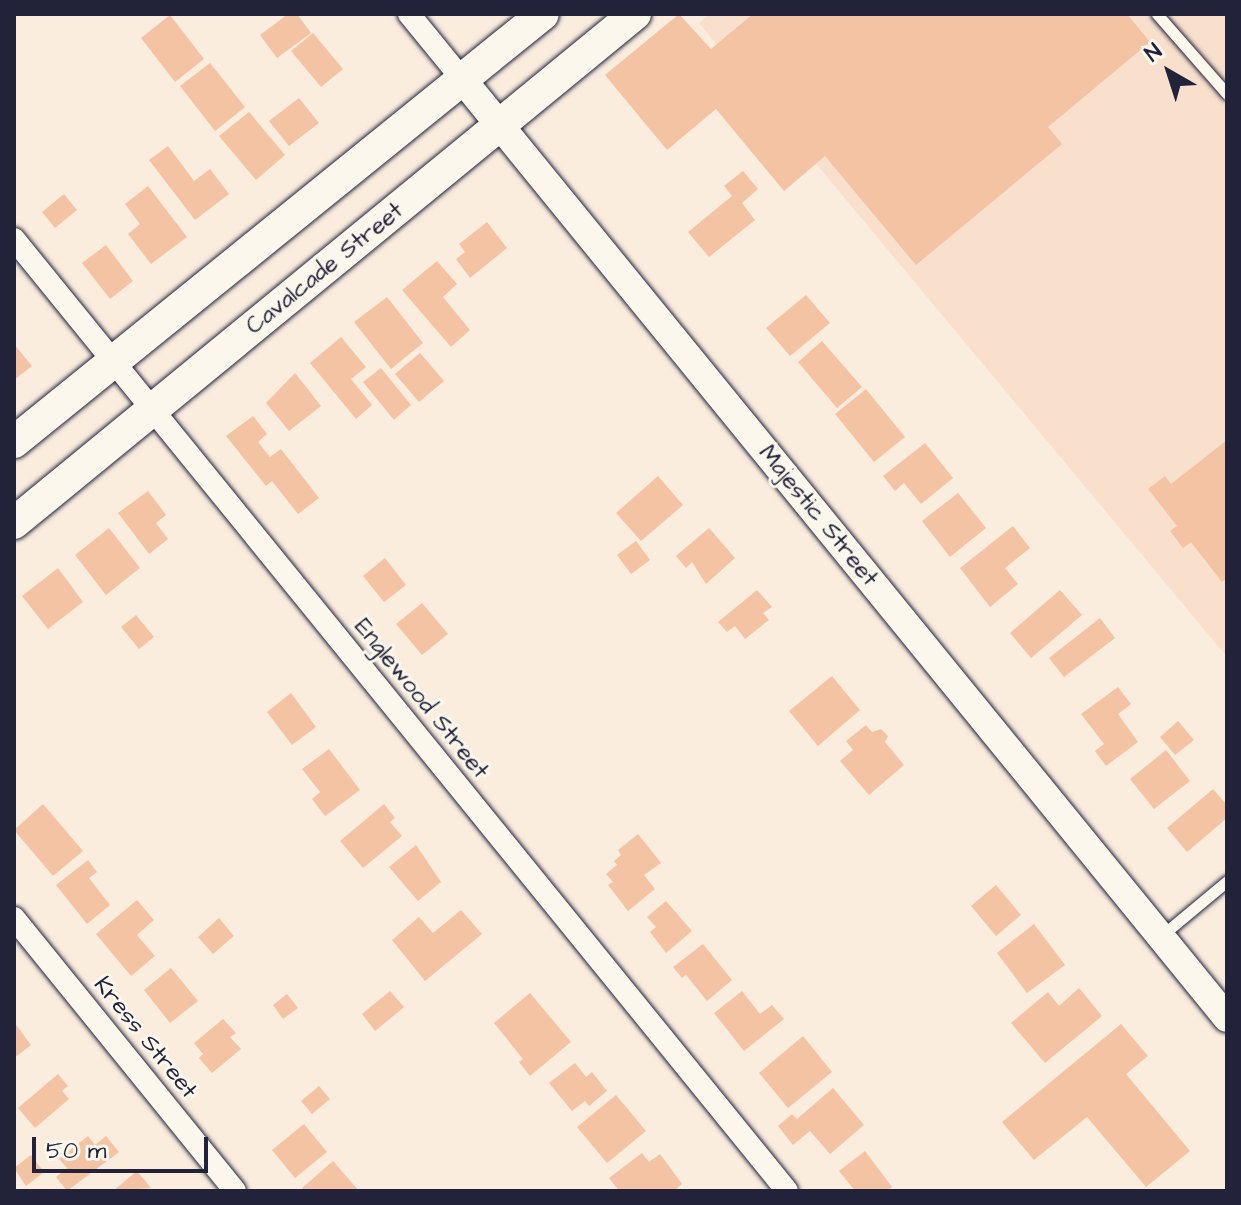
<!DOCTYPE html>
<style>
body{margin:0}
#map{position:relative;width:1241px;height:1205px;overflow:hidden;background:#faedde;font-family:"Architects Daughter",sans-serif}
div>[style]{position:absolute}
.built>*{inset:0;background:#f8e0cd}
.building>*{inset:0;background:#f4c3a4}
.roads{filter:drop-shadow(0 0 2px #22223b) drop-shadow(0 0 2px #22223b)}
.service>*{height:11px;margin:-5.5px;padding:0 5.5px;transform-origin:5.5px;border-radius:5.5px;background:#fbf7ec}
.minor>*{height:22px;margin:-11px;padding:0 11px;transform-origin:11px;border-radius:11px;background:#fbf7ec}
.tertiary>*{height:28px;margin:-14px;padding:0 14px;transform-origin:14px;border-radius:14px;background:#fbf7ec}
.secondary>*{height:32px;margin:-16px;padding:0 16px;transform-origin:16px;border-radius:16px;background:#fbf7ec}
span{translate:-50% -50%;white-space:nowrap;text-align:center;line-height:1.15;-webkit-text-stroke:6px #fbf7ec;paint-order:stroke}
.street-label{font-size:24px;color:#22223b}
.frame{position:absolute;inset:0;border:16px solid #22223b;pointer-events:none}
.north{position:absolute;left:1129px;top:32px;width:80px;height:80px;-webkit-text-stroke:6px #fbf7ec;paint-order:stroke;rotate:321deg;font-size:22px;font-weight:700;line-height:32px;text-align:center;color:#22223b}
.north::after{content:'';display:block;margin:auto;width:28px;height:36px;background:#22223b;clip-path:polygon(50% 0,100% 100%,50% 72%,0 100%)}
.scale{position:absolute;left:32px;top:1137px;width:176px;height:36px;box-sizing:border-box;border:4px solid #22223b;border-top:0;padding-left:10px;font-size:24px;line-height:28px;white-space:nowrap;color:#22223b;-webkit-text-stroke:6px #fbf7ec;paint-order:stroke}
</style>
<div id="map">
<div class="built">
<i style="clip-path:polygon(709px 14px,1227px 14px,1227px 657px,699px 23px)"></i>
</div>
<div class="building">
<i style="clip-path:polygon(288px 14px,297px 14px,311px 33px,277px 58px,260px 35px)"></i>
<i style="clip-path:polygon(679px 14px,711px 49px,753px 14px,1127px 14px,1150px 42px,1048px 127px,1062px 144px,916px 265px,825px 156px,784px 191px,716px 109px,667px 150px,605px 75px)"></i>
<i style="clip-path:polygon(170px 15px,204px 59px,175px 82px,141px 38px)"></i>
<i style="clip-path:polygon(313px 33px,343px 69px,321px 87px,291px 51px)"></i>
<i style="clip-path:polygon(210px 63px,245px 107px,215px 131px,180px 86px)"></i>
<i style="clip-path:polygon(299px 98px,319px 123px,289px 146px,269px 121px)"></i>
<i style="clip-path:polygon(249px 112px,285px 155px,256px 180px,219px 136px)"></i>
<i style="clip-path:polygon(168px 146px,194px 181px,210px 169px,229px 194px,195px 220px,149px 160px)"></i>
<i style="clip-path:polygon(743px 171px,758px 189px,742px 203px,755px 220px,709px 257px,688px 232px,732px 196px,724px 186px)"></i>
<i style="clip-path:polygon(148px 186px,187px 237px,151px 264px,128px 234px,140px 224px,125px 204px)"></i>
<i style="clip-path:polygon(64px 194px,77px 210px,55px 228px,42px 212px)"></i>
<i style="clip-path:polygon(487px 222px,507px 248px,470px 278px,456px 259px,465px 252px,459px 244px)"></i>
<i style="clip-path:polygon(106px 245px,133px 281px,110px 299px,82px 263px)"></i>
<i style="clip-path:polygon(437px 261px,457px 284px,443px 297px,470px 330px,451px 347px,402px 290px)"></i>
<i style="clip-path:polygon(806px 295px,830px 323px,790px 356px,766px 328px)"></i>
<i style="clip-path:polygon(387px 297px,423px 343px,391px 369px,354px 322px)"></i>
<i style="clip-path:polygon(341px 337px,366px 367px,351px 379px,372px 405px,356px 419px,310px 363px)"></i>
<i style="clip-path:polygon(822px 341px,862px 387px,837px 408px,798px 362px)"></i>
<i style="clip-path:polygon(14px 344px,32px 366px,14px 380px)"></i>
<i style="clip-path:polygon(420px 353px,444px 381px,419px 402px,395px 374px)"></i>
<i style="clip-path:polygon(381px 368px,411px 405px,394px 420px,363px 382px)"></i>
<i style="clip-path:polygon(295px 373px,321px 406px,289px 431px,266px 403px)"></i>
<i style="clip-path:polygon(866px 389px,905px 437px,874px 462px,835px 414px)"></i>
<i style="clip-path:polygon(253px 416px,267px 434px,258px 442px,270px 457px,281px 449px,319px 498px,298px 514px,272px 481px,266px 486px,226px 436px)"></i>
<i style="clip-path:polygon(1227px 440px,1227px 578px,1222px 582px,1191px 542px,1183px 548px,1170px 531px,1177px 526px,1148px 489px,1165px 476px,1171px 484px)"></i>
<i style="clip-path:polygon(925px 443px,953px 478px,921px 504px,904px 483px,895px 491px,883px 476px)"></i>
<i style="clip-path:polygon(658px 476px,683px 505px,641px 541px,616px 513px)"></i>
<i style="clip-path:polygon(148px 491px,166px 515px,156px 523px,168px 539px,149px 554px,118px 513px)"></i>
<i style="clip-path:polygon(958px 493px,986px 528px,950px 557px,922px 521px)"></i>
<i style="clip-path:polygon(1013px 526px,1030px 548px,1005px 568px,1018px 584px,990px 607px,960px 568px)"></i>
<i style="clip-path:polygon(109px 528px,140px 568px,106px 595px,75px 555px)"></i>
<i style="clip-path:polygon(709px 528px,735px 558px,706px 584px,692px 562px,686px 568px,676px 556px)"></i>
<i style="clip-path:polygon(636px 541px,650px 560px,631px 574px,617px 555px)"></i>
<i style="clip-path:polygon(385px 558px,406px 585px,384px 602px,363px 576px)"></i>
<i style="clip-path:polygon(58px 568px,83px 602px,48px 629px,22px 596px)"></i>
<i style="clip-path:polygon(757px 590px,772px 607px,763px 613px,769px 620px,745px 639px,735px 626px,727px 632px,718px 622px)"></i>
<i style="clip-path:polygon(1060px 590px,1082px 615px,1031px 658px,1010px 633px)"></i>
<i style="clip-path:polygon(422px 603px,448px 634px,422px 655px,396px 624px)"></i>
<i style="clip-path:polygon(136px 615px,154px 637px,139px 649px,121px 627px)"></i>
<i style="clip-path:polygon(1100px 618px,1115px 638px,1064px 677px,1049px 658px)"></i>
<i style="clip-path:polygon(832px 676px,860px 710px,818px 746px,789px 711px)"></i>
<i style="clip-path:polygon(1118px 687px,1131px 704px,1118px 714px,1138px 742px,1106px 766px,1095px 751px,1104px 744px,1081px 714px)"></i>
<i style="clip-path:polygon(291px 693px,316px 727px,292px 745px,267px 712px)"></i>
<i style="clip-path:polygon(1178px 721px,1194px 740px,1175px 755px,1160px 737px)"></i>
<i style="clip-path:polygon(866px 725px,872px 732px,881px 729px,888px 736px,885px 742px,904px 765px,869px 795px,840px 761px,853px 750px,846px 741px)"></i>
<i style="clip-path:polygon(329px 749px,360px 790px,325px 816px,312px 799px,320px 792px,302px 769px)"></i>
<i style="clip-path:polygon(1166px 750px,1190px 781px,1154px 809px,1130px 779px)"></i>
<i style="clip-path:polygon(1213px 789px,1227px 805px,1227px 818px,1187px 852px,1167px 828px)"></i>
<i style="clip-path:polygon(43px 804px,83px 851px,53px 876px,14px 830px)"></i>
<i style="clip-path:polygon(384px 804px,395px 818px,390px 822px,402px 836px,363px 868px,340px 841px)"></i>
<i style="clip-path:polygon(638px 834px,661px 863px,644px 875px,655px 889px,628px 911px,608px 885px,613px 882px,606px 874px,617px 865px,614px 861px,621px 855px,618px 850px)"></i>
<i style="clip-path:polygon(416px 845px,441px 882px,418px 901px,389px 867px)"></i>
<i style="clip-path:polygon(88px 860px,97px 872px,89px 878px,110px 905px,87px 924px,56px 885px)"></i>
<i style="clip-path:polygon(996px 885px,1021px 915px,996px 936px,971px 906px)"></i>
<i style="clip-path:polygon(137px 900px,154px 920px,137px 935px,155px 956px,131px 976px,96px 934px)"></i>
<i style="clip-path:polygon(666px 901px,692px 931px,666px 953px,650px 932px,656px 927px,647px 917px)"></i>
<i style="clip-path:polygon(461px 910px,482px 934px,425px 981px,392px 940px,419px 917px,433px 933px)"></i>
<i style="clip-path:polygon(219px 918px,234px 936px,213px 954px,198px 937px)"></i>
<i style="clip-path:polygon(1034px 924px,1065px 965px,1027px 993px,997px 953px)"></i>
<i style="clip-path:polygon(703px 944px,732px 980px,707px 1001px,686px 975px,682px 978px,673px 967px)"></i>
<i style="clip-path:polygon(171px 968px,198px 1001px,170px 1023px,144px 990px)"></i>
<i style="clip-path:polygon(1079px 988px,1102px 1016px,1045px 1063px,1011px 1023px,1048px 992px,1059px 1006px)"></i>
<i style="clip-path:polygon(390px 991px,404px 1007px,375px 1031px,362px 1014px)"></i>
<i style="clip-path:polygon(742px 991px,760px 1014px,772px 1005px,784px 1019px,744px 1051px,714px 1013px)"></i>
<i style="clip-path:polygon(530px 993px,571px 1042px,530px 1076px,519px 1062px,523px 1059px,494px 1023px)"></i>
<i style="clip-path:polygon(287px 994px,298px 1008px,283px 1019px,273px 1005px)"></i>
<i style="clip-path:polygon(223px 1019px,236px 1033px,230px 1037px,241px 1049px,212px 1073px,199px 1058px,203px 1054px,194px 1043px)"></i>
<i style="clip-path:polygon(14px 1022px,31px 1045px,14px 1058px)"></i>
<i style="clip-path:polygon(1121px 1024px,1148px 1056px,1126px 1074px,1190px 1151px,1146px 1187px,1087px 1117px,1034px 1160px,1002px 1122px)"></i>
<i style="clip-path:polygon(803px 1036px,832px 1072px,788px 1108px,759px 1073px)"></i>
<i style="clip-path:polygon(575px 1063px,586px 1077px,592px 1072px,607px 1091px,589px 1106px,585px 1101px,572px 1111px,549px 1083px)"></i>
<i style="clip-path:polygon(58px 1074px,68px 1086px,62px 1091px,69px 1099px,35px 1128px,18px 1108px)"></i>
<i style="clip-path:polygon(319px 1086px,330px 1099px,312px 1114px,301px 1101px)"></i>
<i style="clip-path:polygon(833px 1088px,864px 1125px,830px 1154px,810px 1131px,793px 1145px,778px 1126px,792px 1114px,797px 1119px)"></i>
<i style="clip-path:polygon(616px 1095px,646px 1131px,607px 1163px,577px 1127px)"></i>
<i style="clip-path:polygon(304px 1124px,327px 1152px,295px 1178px,272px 1150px)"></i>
<i style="clip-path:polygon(88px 1136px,95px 1145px,106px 1136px,119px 1152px,67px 1191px,56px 1177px,67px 1168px,59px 1159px)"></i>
<i style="clip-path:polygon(865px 1151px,892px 1187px,887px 1191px,855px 1191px,839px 1171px)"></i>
<i style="clip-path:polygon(642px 1153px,649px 1162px,660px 1154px,682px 1184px,674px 1191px,619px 1191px,609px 1178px)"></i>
<i style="clip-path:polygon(31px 1155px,44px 1172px,26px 1186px,14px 1168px)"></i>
<i style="clip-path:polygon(333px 1161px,359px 1191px,305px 1191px,302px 1188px)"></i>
<i style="clip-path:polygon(137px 1171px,151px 1188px,113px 1191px)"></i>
</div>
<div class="roads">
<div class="service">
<i style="left:1157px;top:14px;width:106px;rotate:48.8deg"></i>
<i style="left:1161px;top:936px;width:86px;rotate:-39.8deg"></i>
</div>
<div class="minor">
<i style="left:409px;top:14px;width:84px;rotate:50.8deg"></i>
<i style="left:14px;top:239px;width:1226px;rotate:50.92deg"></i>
<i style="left:14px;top:918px;width:351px;rotate:51deg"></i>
</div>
<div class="tertiary">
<i style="left:462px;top:79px;width:1211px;rotate:50.83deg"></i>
</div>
<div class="secondary">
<i style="left:14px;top:442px;width:680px;rotate:-38.98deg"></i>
<i style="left:14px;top:523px;width:803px;rotate:-39.34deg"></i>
</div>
</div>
<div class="street-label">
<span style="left:325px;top:269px;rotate:-39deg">Cavalcade Street</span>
<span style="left:818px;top:516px;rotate:51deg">Majestic Street</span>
<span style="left:421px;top:699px;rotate:51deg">Englewood Street</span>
<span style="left:145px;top:1038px;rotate:51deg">Kress Street</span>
</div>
<div class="frame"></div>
<div class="north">N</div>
<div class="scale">50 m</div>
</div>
